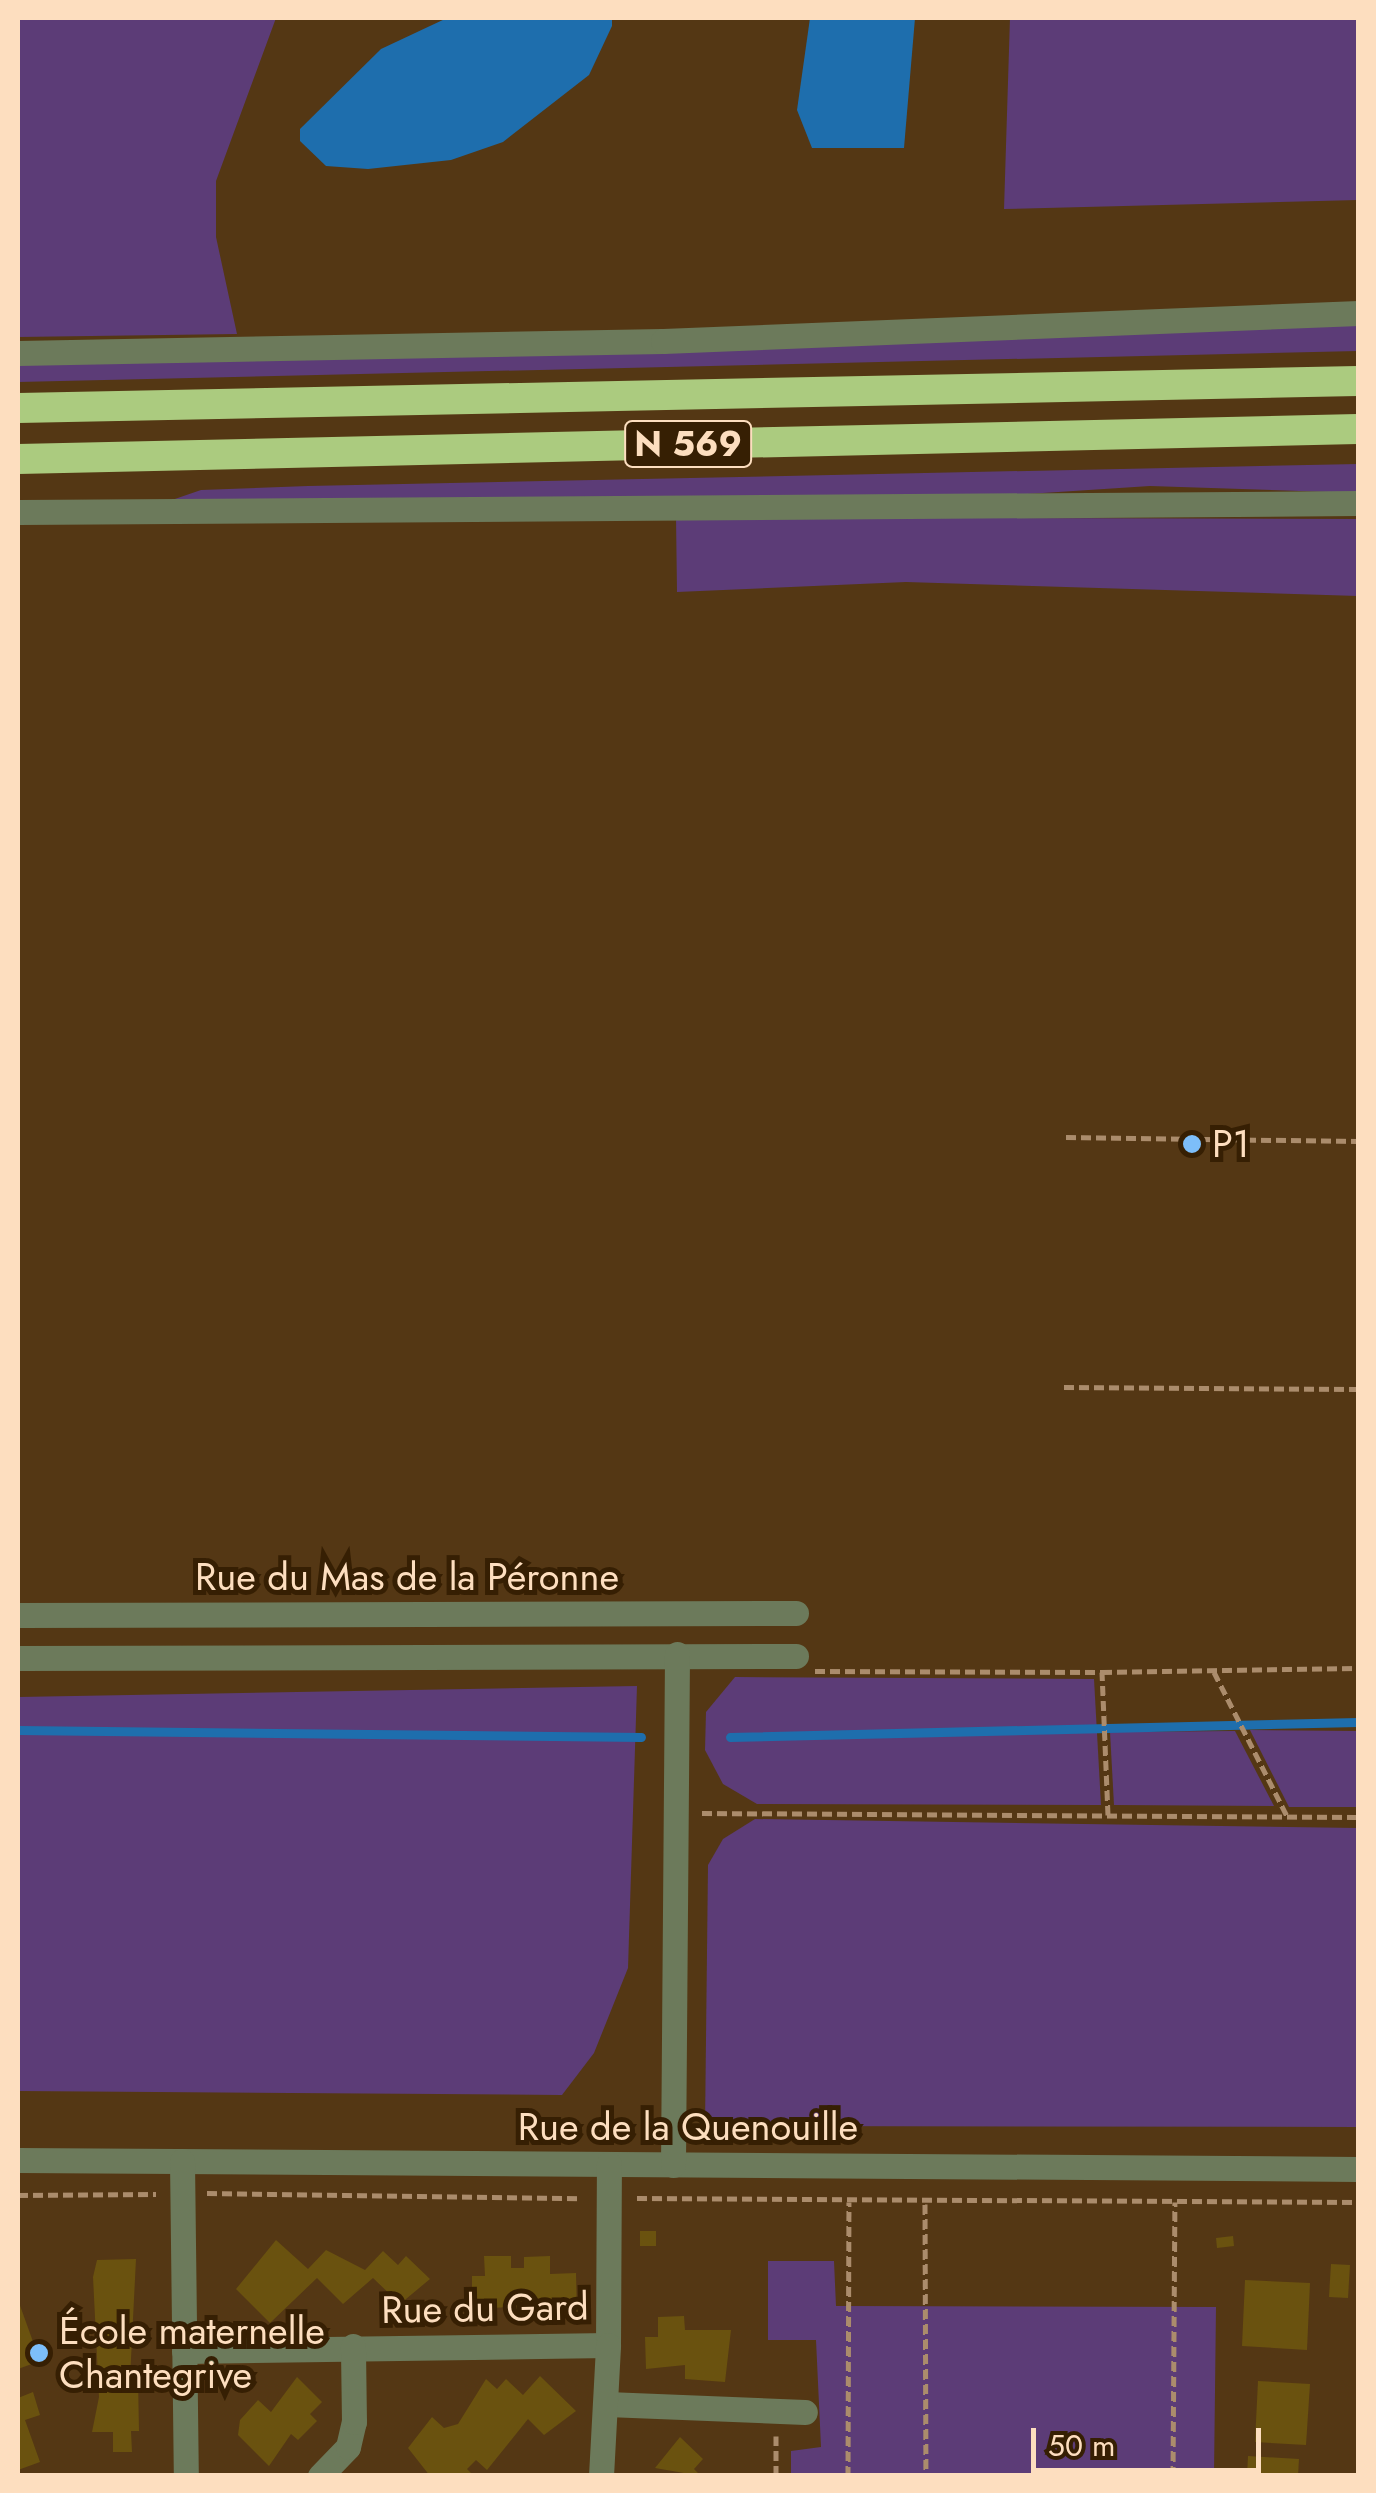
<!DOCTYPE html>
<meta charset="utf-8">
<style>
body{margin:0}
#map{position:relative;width:1376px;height:2493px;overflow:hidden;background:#543714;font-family:Jost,sans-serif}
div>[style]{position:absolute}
.green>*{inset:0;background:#5c3c77}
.water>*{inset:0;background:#1e6ead}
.stream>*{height:9px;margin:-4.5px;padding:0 4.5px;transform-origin:4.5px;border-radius:4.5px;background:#1e6ead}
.building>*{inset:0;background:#6a520f}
.path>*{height:5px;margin-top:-2.5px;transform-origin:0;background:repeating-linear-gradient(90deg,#ab8c6c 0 10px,transparent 0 15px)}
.minor>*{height:25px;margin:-12.5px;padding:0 12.5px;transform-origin:12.5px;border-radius:12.5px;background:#6c7a5b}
.highway>*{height:30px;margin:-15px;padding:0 15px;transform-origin:15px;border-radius:15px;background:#abcb7f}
.dots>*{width:28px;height:28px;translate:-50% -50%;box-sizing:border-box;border:5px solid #361f03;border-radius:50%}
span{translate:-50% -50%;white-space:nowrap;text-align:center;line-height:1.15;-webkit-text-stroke:10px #361f03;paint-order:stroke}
.shield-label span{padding:2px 8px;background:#361f03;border:2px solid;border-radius:8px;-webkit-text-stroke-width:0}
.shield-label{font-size:35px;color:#fddebf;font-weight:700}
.poi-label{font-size:38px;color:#fddebf}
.left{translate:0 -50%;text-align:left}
.street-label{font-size:38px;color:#fddebf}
.frame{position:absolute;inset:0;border:20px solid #fddebf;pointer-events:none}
.scale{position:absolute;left:1031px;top:2428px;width:230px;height:45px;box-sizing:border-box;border:5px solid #fddebf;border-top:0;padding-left:12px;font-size:30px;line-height:35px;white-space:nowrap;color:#fddebf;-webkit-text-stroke:8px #361f03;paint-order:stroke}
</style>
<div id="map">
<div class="green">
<i style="clip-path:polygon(18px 18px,276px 18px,216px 181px,216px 237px,237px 334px,18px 337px)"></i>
<i style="clip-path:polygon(1010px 18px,1358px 18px,1358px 200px,1004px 209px)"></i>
<i style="clip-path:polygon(1358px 322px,1358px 351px,18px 382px,18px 362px)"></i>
<i style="clip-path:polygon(1358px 464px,1358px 493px,1150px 486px,997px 496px,169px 501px,201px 490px,308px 486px)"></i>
<i style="clip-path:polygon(676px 517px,1358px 519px,1358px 596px,906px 582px,677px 592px)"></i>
<i style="clip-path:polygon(735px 1677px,1094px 1679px,1101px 1805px,757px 1804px,723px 1784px,705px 1750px,706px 1712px)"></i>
<i style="clip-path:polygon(637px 1686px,628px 1968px,594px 2053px,562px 2095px,18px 2091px,18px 1697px)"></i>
<i style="clip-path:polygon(1250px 1730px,1358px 1731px,1358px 1807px,1289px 1807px)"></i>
<i style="clip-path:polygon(1235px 1731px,1274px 1806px,1114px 1805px,1110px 1732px)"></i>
<i style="clip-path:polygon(755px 1819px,1358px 1828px,1358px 2127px,705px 2126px,708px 1865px,723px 1839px)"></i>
<i style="clip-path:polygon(768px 2261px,834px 2261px,836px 2306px,1216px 2307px,1214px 2475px,791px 2475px,791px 2451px,821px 2447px,816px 2340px,768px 2340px)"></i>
</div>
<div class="water">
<i style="clip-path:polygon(447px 18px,612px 18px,612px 26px,589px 75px,503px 142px,451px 160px,368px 169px,326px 166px,300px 141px,300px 129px,381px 49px)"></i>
<i style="clip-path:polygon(810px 18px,915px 18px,904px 148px,812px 148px,797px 110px)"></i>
</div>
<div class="stream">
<i style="left:18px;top:1730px;width:623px;rotate:0.64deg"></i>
<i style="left:730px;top:1737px;width:628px;rotate:-1.37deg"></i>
</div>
<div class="building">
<i style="clip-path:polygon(640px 2231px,656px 2231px,656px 2246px,640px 2246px)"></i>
<i style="clip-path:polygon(1233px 2236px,1234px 2246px,1217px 2248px,1216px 2238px)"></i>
<i style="clip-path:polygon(276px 2240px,308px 2269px,326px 2250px,365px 2270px,383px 2251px,398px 2265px,406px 2256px,430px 2279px,400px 2304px,373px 2278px,343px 2304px,317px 2278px,270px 2323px,236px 2289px)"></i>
<i style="clip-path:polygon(484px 2256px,511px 2256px,511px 2268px,524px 2268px,524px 2257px,550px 2256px,550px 2274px,576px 2273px,577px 2314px,550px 2314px,549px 2305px,472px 2309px,472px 2276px,485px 2276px)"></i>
<i style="clip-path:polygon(136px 2259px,130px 2379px,138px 2378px,139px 2431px,131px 2431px,132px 2452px,113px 2452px,113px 2432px,92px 2432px,99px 2397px,93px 2277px,97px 2260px)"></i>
<i style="clip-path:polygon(1331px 2264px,1350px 2265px,1348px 2298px,1329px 2297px)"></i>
<i style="clip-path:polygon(1245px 2280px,1310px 2283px,1307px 2350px,1242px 2346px)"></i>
<i style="clip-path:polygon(18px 2300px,40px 2361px,18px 2369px)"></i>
<i style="clip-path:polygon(684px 2316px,685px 2330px,731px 2330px,725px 2382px,685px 2379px,685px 2365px,646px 2369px,645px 2337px,658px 2337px,658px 2317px)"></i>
<i style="clip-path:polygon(540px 2376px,576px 2411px,544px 2435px,528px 2419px,487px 2470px,476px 2460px,467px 2469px,474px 2476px,430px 2476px,408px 2448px,432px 2417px,444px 2428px,458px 2424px,486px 2379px,497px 2389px,506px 2379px,523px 2395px)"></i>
<i style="clip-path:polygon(297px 2377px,322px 2402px,310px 2414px,317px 2421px,298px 2440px,291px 2434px,269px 2466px,238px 2435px,240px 2420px,258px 2400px,271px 2412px)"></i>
<i style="clip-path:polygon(1258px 2381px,1310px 2384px,1306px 2445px,1255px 2442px)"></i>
<i style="clip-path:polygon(33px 2392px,40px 2415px,25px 2420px,40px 2462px,18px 2470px,18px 2398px)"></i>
<i style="clip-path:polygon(680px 2437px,703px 2459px,694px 2469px,701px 2476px,655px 2468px)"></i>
<i style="clip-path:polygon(1248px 2456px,1299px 2459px,1298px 2476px,1247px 2476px)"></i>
</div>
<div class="path">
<i style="left:1066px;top:1137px;width:292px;rotate:0.8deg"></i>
<i style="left:1064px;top:1387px;width:294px;rotate:0.4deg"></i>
<i style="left:815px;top:1671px;width:287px;rotate:0.2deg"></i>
<i style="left:1214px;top:1672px;width:161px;rotate:63.1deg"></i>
<i style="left:702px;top:1813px;width:656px;rotate:0.35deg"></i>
<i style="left:1108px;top:1815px;width:143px;rotate:-92.4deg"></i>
<i style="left:1102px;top:1672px;width:256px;rotate:-0.9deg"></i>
<i style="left:207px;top:2193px;width:374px;rotate:0.8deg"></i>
<i style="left:18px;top:2195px;width:138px;rotate:-0.4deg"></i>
<i style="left:637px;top:2198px;width:721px;rotate:0.32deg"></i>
<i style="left:925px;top:2204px;width:272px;rotate:89.8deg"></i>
<i style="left:776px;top:2436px;width:40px;rotate:90deg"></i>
<i style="left:848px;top:2476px;width:274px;rotate:-89.8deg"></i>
<i style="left:1173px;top:2476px;width:274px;rotate:-89.6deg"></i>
</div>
<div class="minor">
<i style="left:18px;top:353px;width:645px;rotate:-1.07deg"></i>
<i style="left:663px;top:341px;width:696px;rotate:-2.31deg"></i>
<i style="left:18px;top:512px;width:1340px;rotate:-0.38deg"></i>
<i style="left:18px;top:1615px;width:778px;rotate:-0.15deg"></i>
<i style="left:18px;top:1658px;width:778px;rotate:-0.15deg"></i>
<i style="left:18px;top:2160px;width:1340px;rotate:0.38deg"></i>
<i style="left:182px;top:2161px;width:315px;rotate:89.3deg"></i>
<i style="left:673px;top:2165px;width:511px;rotate:-89.55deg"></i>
<i style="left:184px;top:2351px;width:424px;rotate:-0.8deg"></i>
<i style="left:608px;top:2345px;width:181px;rotate:-89.7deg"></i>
<i style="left:607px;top:2404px;width:198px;rotate:2.3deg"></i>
<i style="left:320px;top:2476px;width:40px;rotate:-46deg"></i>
<i style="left:348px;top:2447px;width:26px;rotate:-77deg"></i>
<i style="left:354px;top:2422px;width:76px;rotate:-90.8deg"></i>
<i style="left:601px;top:2476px;width:131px;rotate:-86.9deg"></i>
</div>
<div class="highway">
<i style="left:18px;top:408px;width:1340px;rotate:-1.15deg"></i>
<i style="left:18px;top:459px;width:1340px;rotate:-1.28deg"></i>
</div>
<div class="dots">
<i style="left:1192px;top:1144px;background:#7dbef9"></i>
<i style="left:39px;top:2353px;background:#7dbef9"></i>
</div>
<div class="shield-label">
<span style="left:688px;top:444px">N 569</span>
</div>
<div class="poi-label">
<span class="left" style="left:1212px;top:1144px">P1</span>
<span class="left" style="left:59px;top:2353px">École maternelle<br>Chantegrive</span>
</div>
<div class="street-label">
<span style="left:407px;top:1577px">Rue du Mas de la Péronne</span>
<span style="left:688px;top:2127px">Rue de la Quenouille</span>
<span style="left:485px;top:2308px;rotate:-1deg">Rue du Gard</span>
</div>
<div class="frame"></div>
<div class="scale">50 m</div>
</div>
